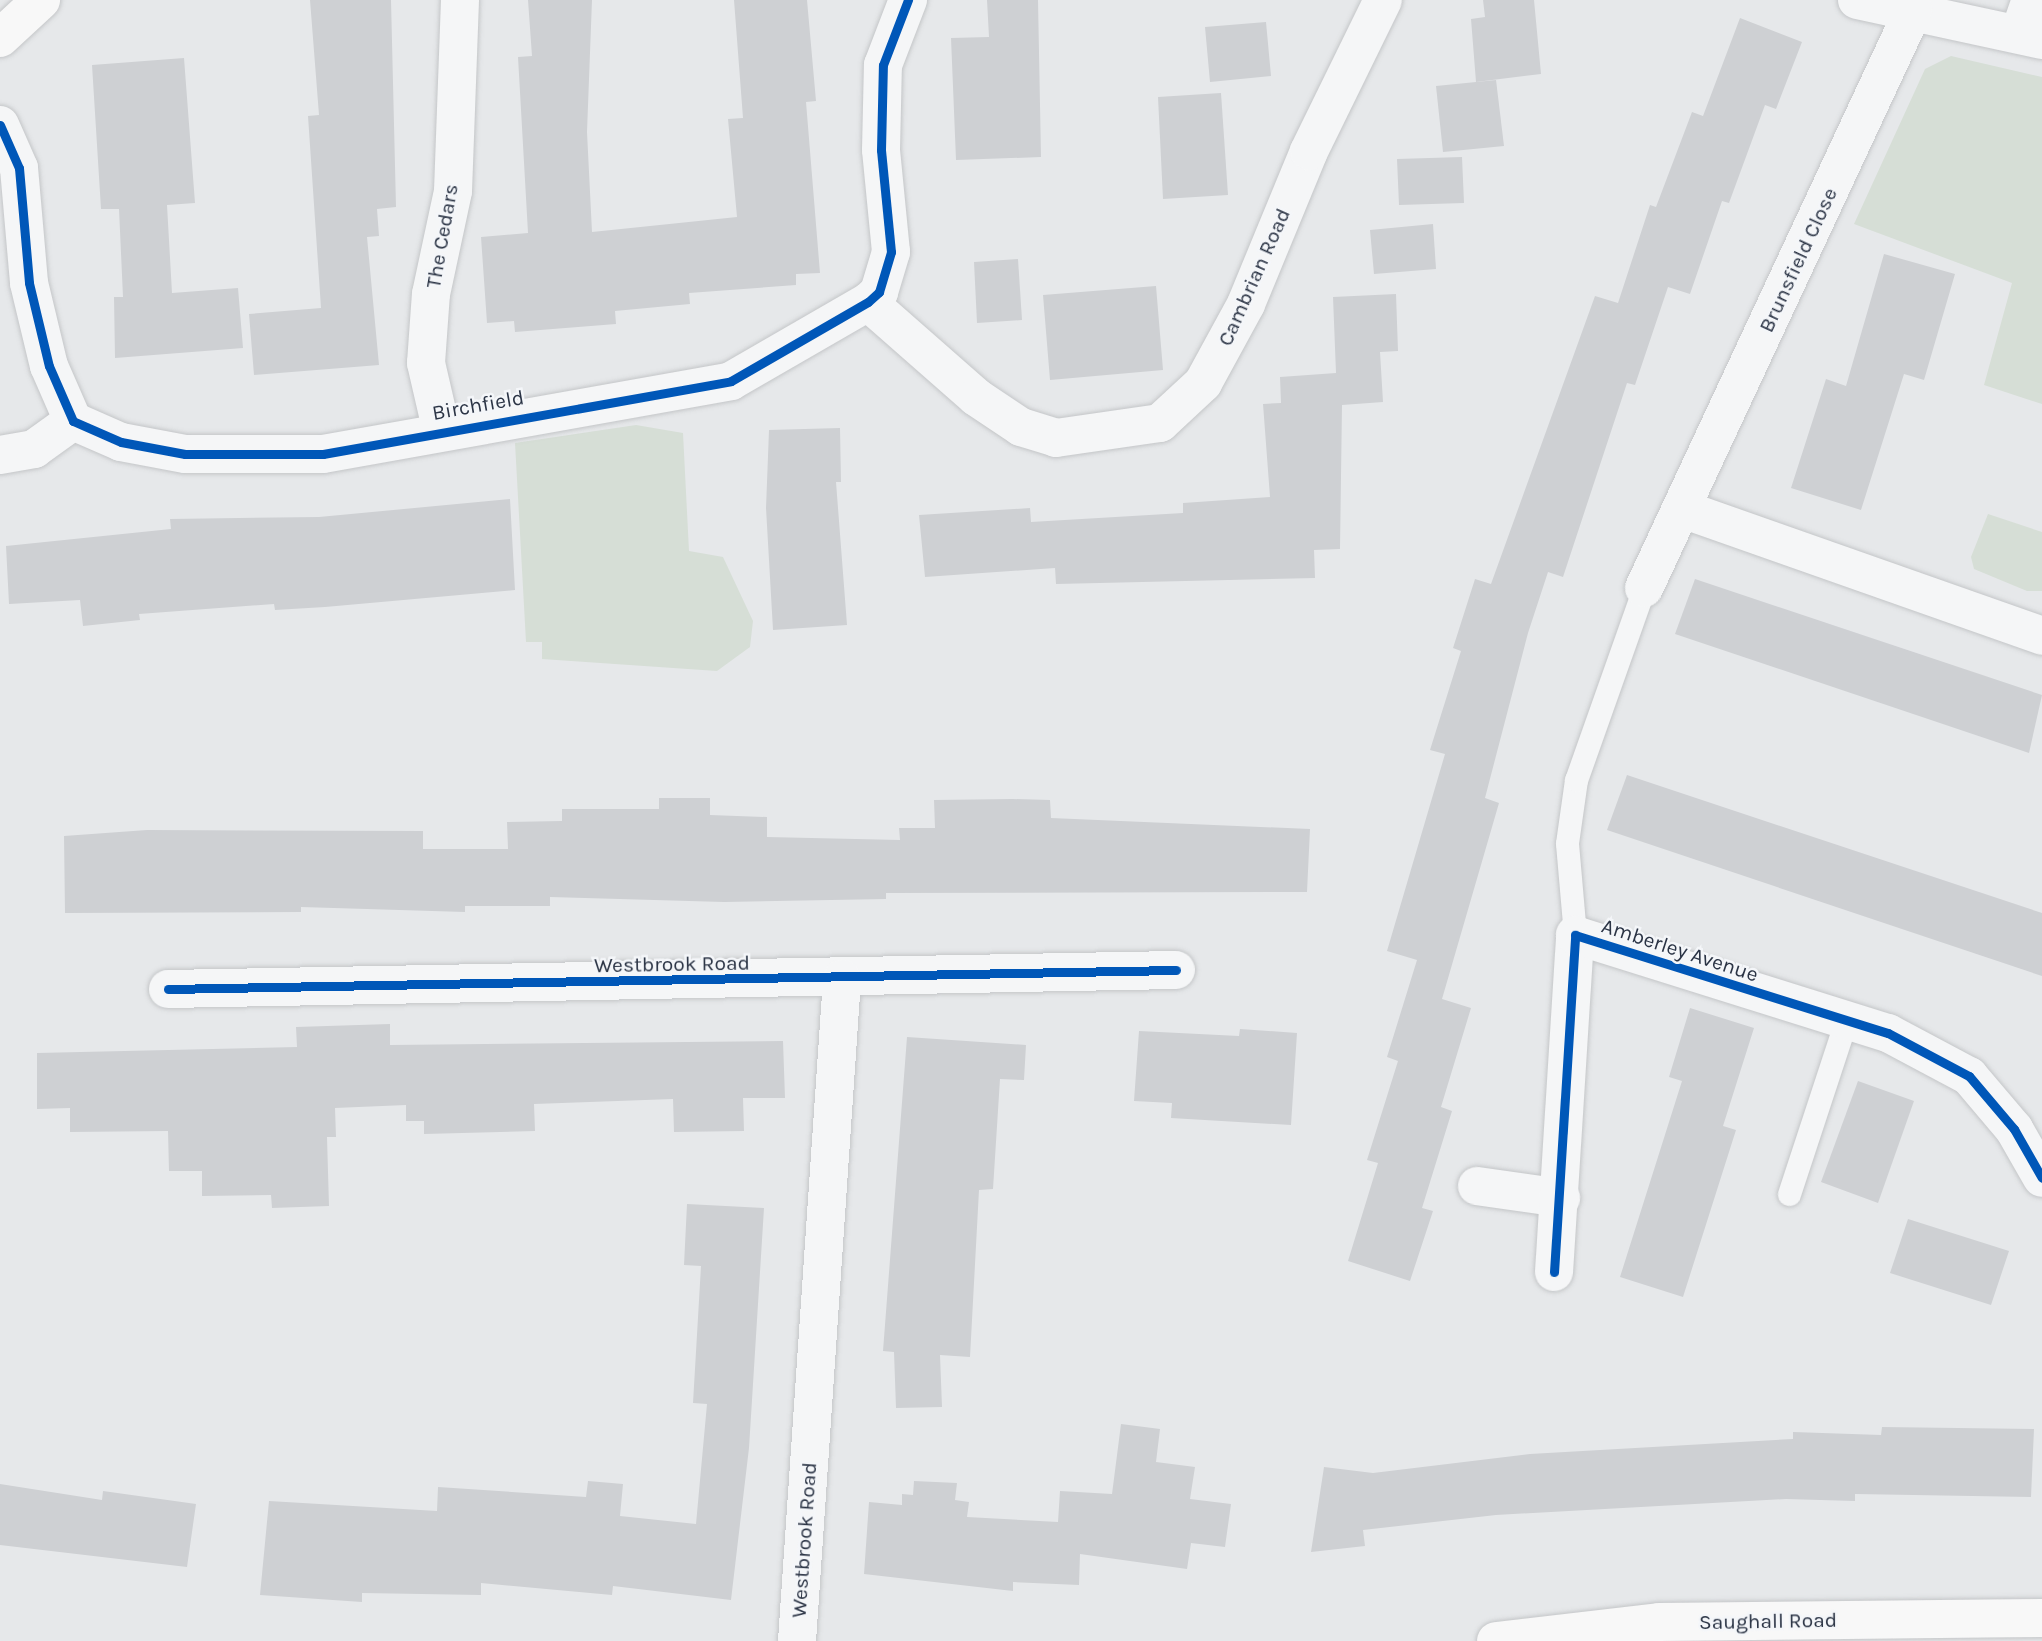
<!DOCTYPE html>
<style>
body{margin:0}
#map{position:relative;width:2042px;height:1641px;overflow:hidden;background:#e6e8ea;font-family:Karla,sans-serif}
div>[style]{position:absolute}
.green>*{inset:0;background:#d6ded6}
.building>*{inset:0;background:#ced0d3}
.roads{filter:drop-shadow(0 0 2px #c4c6c8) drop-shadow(0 0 2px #c4c6c8)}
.lane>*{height:23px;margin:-11.5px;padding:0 11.5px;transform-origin:11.5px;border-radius:11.5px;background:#f5f6f7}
.street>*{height:38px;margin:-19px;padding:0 19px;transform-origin:19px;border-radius:19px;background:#f5f6f7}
.secondary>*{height:38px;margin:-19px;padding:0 19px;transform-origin:19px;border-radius:19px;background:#f8f8f8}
.cycleway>*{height:9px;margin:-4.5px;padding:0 4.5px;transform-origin:4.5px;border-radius:4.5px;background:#0057b8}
span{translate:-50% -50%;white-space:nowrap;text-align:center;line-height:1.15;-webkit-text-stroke:5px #f4f6f9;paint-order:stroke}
.street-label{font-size:21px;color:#2b3445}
</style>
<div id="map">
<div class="green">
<i style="clip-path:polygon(1951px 56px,2042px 77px,2042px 404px,1984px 385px,2012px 283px,1854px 224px,1925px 69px)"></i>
<i style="clip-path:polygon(636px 425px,683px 433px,689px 551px,723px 557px,753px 621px,750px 647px,717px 671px,542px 659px,542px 642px,526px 642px,515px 443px)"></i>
<i style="clip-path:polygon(1988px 514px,2042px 532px,2042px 591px,2027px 591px,1974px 569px,1971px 557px)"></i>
</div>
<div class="building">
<i style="clip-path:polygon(310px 0,391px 0,396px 207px,377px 209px,379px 236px,367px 237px,379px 365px,254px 375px,249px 314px,321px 308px,308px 116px,319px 115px)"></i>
<i style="clip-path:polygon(528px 0,592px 0,587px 132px,592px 232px,737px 217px,728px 119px,743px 118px,734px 0,807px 0,816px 101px,806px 102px,820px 273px,796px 274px,796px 285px,689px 293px,690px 304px,615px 311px,616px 324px,515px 332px,514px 321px,487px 323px,481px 237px,528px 233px,518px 57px,532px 56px)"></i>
<i style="clip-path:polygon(987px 0,1038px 0,1041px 157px,956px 160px,951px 38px,989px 37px)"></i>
<i style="clip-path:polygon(1483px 0,1534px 0,1541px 74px,1476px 82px,1471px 19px,1485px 17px)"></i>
<i style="clip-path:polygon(1740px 18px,1802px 42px,1776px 109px,1765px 105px,1729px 203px,1722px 201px,1690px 294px,1668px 287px,1635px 385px,1627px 383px,1563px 577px,1548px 572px,1528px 633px,1485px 798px,1499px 803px,1442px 999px,1471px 1008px,1441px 1107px,1452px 1111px,1422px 1208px,1433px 1211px,1410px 1281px,1348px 1261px,1378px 1163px,1367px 1160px,1398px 1061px,1387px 1057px,1417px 960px,1387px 951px,1445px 754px,1430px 750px,1461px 651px,1453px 648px,1475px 579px,1491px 584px,1595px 296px,1618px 303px,1650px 205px,1656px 207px,1692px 112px,1703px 116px)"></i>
<i style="clip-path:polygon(1266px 22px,1271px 76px,1210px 82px,1205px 27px)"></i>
<i style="clip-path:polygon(184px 58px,195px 203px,167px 205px,172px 293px,238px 288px,243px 348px,115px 358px,114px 297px,123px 297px,119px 209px,101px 209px,92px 65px)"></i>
<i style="clip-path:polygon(1496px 80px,1504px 146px,1443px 152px,1436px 86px)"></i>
<i style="clip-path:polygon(1221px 93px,1228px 195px,1163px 199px,1158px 97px)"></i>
<i style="clip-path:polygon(1462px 157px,1464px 203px,1399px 205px,1397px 159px)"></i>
<i style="clip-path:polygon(1433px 224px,1436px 269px,1374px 274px,1370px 230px)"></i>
<i style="clip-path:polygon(1884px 254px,1955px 274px,1924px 380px,1904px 374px,1861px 510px,1791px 488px,1826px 379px,1846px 386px)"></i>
<i style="clip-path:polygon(1018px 259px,1022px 320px,977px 323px,974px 262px)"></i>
<i style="clip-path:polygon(1156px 286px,1163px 370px,1050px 380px,1043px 295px)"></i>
<i style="clip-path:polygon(1396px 294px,1398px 351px,1380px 352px,1383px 402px,1342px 405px,1340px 549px,1314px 550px,1315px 578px,1056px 584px,1055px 568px,925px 577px,919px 515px,1030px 508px,1031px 522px,1183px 513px,1183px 503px,1270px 497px,1263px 404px,1281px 403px,1280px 377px,1336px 373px,1333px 297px)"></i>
<i style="clip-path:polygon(840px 428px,841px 482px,836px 482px,847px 625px,773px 630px,766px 508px,769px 430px)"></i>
<i style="clip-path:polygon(510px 499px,515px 590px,325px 607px,275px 610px,274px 604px,139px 614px,140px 620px,83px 626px,80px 600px,9px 604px,6px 546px,171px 529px,170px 519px,319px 517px)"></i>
<i style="clip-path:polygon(1695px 579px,2042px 695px,2029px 753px,1675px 634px)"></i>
<i style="clip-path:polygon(1627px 775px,2042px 913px,2042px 976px,1607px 830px)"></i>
<i style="clip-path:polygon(659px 798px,710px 798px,710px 815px,767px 817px,767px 837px,900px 840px,899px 828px,935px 828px,934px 800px,1013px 799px,1050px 800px,1051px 818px,1310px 829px,1307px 892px,886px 893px,886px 899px,724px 902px,550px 897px,550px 906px,465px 906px,465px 912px,301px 907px,301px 912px,65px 913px,64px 836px,147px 830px,423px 831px,423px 849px,508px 849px,507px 822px,562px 821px,562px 809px,659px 809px)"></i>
<i style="clip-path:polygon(1690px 1008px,1754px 1028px,1723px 1126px,1736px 1130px,1683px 1297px,1620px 1277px,1682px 1081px,1669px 1077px)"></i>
<i style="clip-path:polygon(390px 1024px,390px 1045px,783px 1041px,785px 1098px,743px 1098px,744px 1131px,674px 1132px,673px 1099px,534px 1104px,535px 1131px,424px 1134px,424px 1121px,406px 1121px,406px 1105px,335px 1108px,336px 1137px,327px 1137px,329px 1206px,272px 1208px,271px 1195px,202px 1196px,202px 1171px,169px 1171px,168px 1131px,70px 1132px,70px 1108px,37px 1109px,37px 1053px,297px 1047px,296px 1027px)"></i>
<i style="clip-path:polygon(1240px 1029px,1297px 1033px,1291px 1125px,1171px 1118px,1172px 1103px,1134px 1101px,1139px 1031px,1239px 1036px)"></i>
<i style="clip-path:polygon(907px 1037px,1026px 1045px,1024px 1080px,1000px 1079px,993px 1189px,979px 1190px,970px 1357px,940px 1355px,942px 1407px,896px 1408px,894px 1352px,883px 1351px)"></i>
<i style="clip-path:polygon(1858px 1081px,1914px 1101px,1878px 1203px,1821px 1182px)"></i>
<i style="clip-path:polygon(687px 1204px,764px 1208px,749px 1448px,731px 1600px,613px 1586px,612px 1595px,481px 1583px,481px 1595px,362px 1593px,362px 1602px,260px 1595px,269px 1501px,437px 1511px,438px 1487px,586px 1497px,588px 1481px,623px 1484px,620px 1516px,696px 1524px,707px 1404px,693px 1403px,701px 1266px,684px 1265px)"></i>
<i style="clip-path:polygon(1908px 1219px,2009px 1251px,1991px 1305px,1890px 1273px)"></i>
<i style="clip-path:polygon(1121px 1424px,1160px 1429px,1156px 1462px,1195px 1467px,1190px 1499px,1231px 1504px,1225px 1547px,1191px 1543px,1187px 1569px,1080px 1554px,1079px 1585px,1013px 1582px,1013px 1591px,864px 1574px,869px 1502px,902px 1505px,902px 1494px,913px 1495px,914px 1481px,957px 1483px,955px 1500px,969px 1502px,967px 1517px,1058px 1522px,1060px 1491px,1112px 1494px)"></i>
<i style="clip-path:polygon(1882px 1427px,2034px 1429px,2031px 1497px,1855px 1494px,1855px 1501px,1786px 1499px,1496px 1515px,1363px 1530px,1365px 1546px,1311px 1552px,1324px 1467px,1373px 1473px,1530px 1454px,1793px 1439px,1793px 1432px,1881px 1435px)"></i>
<i style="clip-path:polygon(0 1484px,102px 1500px,103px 1491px,196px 1504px,187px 1567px,0 1545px)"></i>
</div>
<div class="roads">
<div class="lane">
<i style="left:1575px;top:935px;width:92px;rotate:-95deg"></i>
<i style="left:1567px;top:843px;width:64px;rotate:-81.9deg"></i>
<i style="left:1576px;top:780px;width:204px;rotate:-70.5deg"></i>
<i style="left:1789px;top:1194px;width:182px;rotate:-71.8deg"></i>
</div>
<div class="street">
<i style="left:1857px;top:0;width:189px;rotate:12.2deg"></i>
<i style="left:2019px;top:34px;width:36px;rotate:-71deg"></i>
<i style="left:0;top:125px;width:47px;rotate:66.2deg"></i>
<i style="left:19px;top:168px;width:115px;rotate:85deg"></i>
<i style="left:29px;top:283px;width:85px;rotate:76.5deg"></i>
<i style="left:49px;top:366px;width:60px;rotate:66.4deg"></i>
<i style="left:73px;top:421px;width:52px;rotate:23.6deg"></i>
<i style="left:121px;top:442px;width:65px;rotate:10.6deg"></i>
<i style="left:185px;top:454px;width:138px"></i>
<i style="left:323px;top:454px;width:414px;rotate:-10.1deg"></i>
<i style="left:731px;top:381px;width:158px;rotate:-30deg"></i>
<i style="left:868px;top:302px;width:15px;rotate:-42deg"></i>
<i style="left:879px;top:292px;width:42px;rotate:-73.3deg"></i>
<i style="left:891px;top:252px;width:102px;rotate:-95.6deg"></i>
<i style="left:881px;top:150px;width:85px;rotate:-88.7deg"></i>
<i style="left:883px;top:65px;width:70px;rotate:-69deg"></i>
<i style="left:868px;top:302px;width:144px;rotate:41.3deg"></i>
<i style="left:976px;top:397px;width:54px;rotate:33.7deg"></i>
<i style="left:1021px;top:427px;width:37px;rotate:17deg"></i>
<i style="left:1056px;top:438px;width:105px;rotate:-8.2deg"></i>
<i style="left:1160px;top:423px;width:59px;rotate:-42.9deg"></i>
<i style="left:1203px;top:383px;width:90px;rotate:-61.4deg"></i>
<i style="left:1246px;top:304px;width:165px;rotate:-67.6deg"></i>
<i style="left:1309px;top:151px;width:168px;rotate:-63.9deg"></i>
<i style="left:441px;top:428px;width:67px;rotate:-103deg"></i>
<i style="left:426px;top:363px;width:69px;rotate:-85.9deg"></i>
<i style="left:431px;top:294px;width:105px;rotate:-77.9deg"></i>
<i style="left:453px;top:191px;width:191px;rotate:-87.9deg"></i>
<i style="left:0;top:455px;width:35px;rotate:-10deg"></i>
<i style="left:34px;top:449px;width:48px;rotate:-35.7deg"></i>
<i style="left:1682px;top:509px;width:382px;rotate:19.4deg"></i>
<i style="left:1644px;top:588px;width:637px;rotate:-65deg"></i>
<i style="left:168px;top:989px;width:1008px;rotate:-1.08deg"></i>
<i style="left:1477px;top:1186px;width:85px;rotate:8.1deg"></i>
<i style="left:1554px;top:1272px;width:338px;rotate:-86.4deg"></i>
<i style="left:1575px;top:935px;width:328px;rotate:17.4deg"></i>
<i style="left:1888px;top:1033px;width:92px;rotate:28deg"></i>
<i style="left:1969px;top:1076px;width:70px;rotate:49.7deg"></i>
<i style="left:2014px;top:1129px;width:56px;rotate:60.3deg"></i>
<i style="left:797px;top:1641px;width:664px;rotate:-86.11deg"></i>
</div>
<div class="secondary">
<i style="left:0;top:38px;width:56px;rotate:-42.8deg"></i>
<i style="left:1496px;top:1641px;width:164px;rotate:-6.6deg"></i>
<i style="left:1659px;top:1622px;width:383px;rotate:-0.6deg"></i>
</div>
</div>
<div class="cycleway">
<i style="left:0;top:125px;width:47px;rotate:66.2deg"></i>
<i style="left:19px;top:168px;width:115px;rotate:85deg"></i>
<i style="left:29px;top:283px;width:85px;rotate:76.5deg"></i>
<i style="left:49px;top:366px;width:60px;rotate:66.4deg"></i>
<i style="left:73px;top:421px;width:52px;rotate:23.6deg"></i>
<i style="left:121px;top:442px;width:65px;rotate:10.6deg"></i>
<i style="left:185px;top:454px;width:138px"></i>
<i style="left:323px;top:454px;width:414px;rotate:-10.1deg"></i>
<i style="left:731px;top:381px;width:158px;rotate:-30deg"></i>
<i style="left:868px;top:302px;width:15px;rotate:-42deg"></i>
<i style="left:879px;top:292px;width:42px;rotate:-73.3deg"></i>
<i style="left:891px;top:252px;width:102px;rotate:-95.6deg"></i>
<i style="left:881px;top:150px;width:85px;rotate:-88.7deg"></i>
<i style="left:883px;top:65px;width:70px;rotate:-69deg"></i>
<i style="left:168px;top:989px;width:1008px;rotate:-1.08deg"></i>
<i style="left:1554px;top:1272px;width:338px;rotate:-86.4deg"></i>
<i style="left:1575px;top:935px;width:328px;rotate:17.4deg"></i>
<i style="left:1888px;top:1033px;width:92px;rotate:28deg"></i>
<i style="left:1969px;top:1076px;width:70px;rotate:49.7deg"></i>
<i style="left:2014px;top:1129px;width:56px;rotate:60.3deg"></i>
</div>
<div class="street-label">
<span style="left:442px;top:236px;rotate:-80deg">The Cedars</span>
<span style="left:1798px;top:260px;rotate:-65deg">Brunsfield Close</span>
<span style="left:1254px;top:277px;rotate:-66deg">Cambrian Road</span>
<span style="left:478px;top:405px;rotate:-10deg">Birchfield</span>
<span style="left:1680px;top:950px;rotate:18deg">Amberley Avenue</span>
<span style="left:672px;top:964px;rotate:-1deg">Westbrook Road</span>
<span style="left:804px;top:1540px;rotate:-86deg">Westbrook Road</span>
<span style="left:1768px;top:1621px;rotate:-1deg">Saughall Road</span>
</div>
</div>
